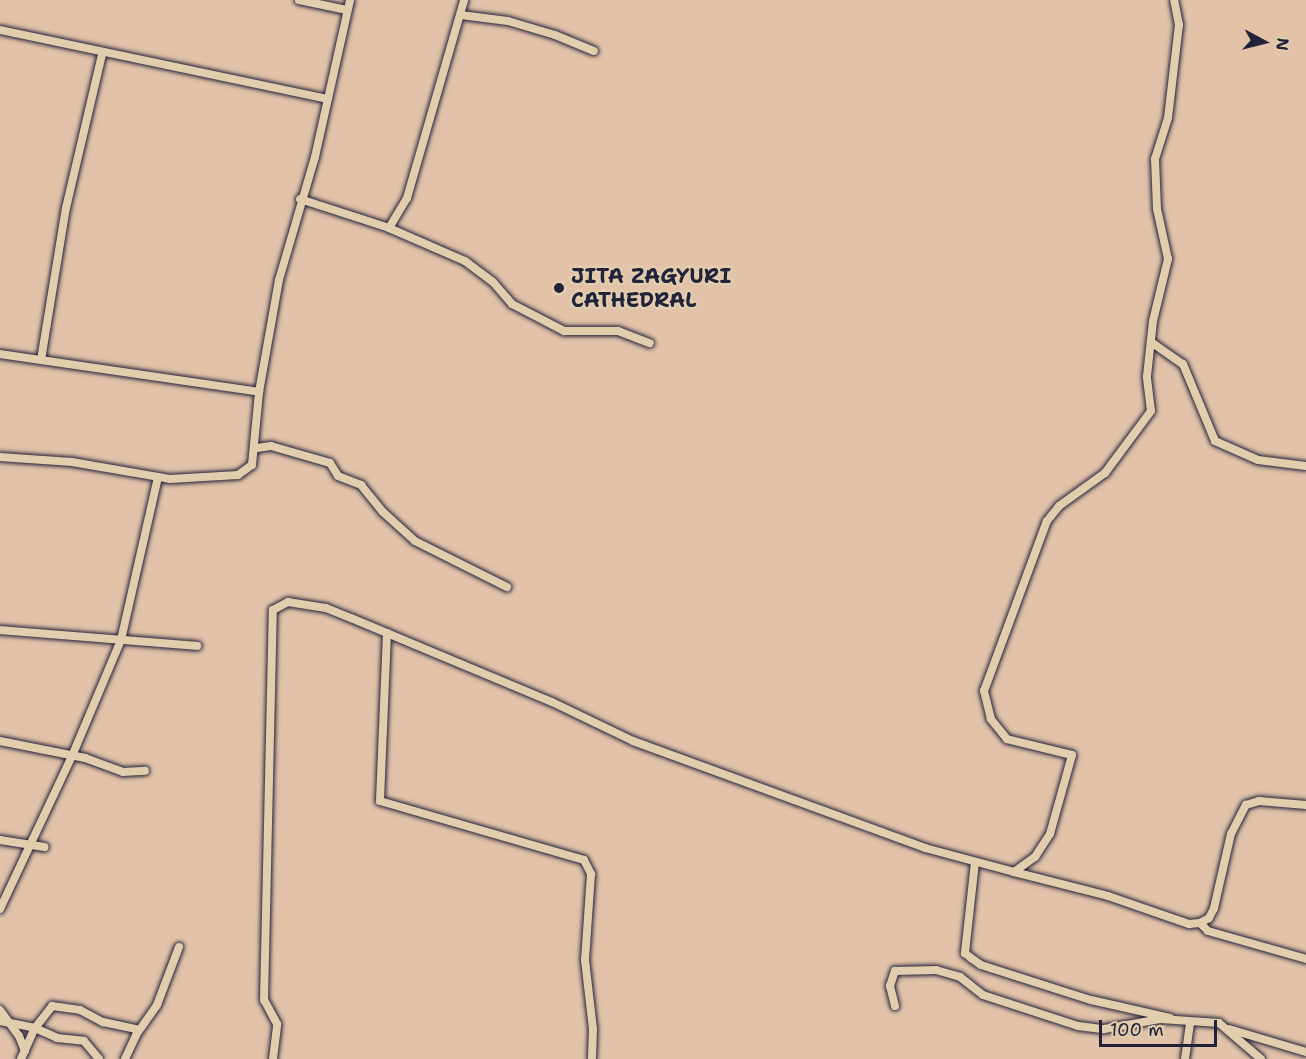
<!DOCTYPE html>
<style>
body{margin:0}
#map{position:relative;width:1306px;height:1059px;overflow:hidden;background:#e2c2a8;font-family:"Shantell Sans",sans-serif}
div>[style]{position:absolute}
.roads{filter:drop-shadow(0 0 2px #22223b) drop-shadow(0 0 2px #22223b)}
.street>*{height:8px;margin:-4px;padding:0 4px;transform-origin:4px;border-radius:4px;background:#e2cdac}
.dots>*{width:16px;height:16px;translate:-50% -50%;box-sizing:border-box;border:3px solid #e2cdac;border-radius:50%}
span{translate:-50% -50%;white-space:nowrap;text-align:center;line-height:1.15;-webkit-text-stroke:4.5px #e2cdac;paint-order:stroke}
.poi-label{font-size:21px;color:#22223b;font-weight:700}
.left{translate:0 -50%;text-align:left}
.north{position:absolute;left:1234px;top:12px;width:60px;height:60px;-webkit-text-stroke:4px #e2cdac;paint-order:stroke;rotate:97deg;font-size:16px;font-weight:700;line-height:24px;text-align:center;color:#22223b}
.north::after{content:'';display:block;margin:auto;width:21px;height:27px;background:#22223b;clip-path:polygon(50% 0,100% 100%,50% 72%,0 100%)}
.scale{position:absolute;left:1099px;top:1020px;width:118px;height:27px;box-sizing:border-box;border:3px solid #22223b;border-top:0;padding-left:8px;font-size:18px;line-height:21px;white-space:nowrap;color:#22223b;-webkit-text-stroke:4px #e2cdac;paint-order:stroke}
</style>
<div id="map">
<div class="roads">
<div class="street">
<i style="left:299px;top:0;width:49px;rotate:11.8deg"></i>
<i style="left:461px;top:15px;width:47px;rotate:7.3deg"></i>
<i style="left:508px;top:21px;width:49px;rotate:16.6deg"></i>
<i style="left:555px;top:35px;width:42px;rotate:22.3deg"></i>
<i style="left:0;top:30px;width:334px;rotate:11.9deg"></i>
<i style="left:300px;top:199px;width:94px;rotate:18deg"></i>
<i style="left:389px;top:228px;width:83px;rotate:23.5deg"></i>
<i style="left:465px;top:261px;width:35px;rotate:37deg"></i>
<i style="left:493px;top:282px;width:29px;rotate:49deg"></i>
<i style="left:512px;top:304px;width:59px;rotate:27.4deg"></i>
<i style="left:564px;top:331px;width:54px"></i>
<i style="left:618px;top:331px;width:34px;rotate:21deg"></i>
<i style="left:389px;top:228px;width:35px;rotate:-59deg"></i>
<i style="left:407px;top:198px;width:206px;rotate:-73.9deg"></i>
<i style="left:1151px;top:342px;width:39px;rotate:35deg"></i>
<i style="left:1183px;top:364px;width:83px;rotate:67.4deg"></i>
<i style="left:1215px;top:441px;width:47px;rotate:23.8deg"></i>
<i style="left:1258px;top:460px;width:48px;rotate:7.1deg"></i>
<i style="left:0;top:354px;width:262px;rotate:8.3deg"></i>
<i style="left:41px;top:360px;width:154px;rotate:-80.7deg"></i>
<i style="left:66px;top:208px;width:158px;rotate:-76.8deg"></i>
<i style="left:257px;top:448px;width:14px;rotate:-8deg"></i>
<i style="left:271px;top:446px;width:61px;rotate:16.1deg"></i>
<i style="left:330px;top:463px;width:15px;rotate:58deg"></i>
<i style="left:338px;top:476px;width:25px;rotate:21deg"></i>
<i style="left:361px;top:485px;width:35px;rotate:51deg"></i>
<i style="left:383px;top:512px;width:43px;rotate:42.2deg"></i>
<i style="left:415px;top:541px;width:103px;rotate:26.6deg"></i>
<i style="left:0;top:457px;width:72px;rotate:4deg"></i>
<i style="left:72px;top:462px;width:99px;rotate:9.8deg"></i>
<i style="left:170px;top:479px;width:68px;rotate:-3.4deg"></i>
<i style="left:238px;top:475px;width:17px;rotate:-36deg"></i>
<i style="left:252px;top:465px;width:73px;rotate:-84.5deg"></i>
<i style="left:259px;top:392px;width:114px;rotate:-79.9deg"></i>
<i style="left:279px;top:280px;width:128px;rotate:-73.7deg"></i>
<i style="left:315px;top:157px;width:161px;rotate:-77.4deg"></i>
<i style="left:0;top:630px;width:198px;rotate:4.6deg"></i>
<i style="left:387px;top:633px;width:168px;rotate:92.4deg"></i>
<i style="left:380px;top:801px;width:212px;rotate:16.1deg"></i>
<i style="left:584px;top:860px;width:16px;rotate:63deg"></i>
<i style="left:591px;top:874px;width:86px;rotate:94deg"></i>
<i style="left:585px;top:960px;width:69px;rotate:83.4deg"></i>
<i style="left:593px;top:1029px;width:30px;rotate:92deg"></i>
<i style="left:0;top:741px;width:87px;rotate:11.3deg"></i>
<i style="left:85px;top:758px;width:40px;rotate:20.2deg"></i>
<i style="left:123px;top:772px;width:22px;rotate:-3deg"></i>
<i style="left:0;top:840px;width:45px;rotate:9deg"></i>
<i style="left:975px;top:862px;width:92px;rotate:96.3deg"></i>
<i style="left:965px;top:953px;width:8px;rotate:40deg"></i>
<i style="left:971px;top:958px;width:12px;rotate:35deg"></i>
<i style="left:981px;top:965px;width:115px;rotate:17.7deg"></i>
<i style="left:1091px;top:1000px;width:81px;rotate:12.8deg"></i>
<i style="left:1014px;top:872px;width:97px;rotate:14.3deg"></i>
<i style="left:1108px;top:896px;width:86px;rotate:19.1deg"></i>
<i style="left:1189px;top:924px;width:11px;rotate:-5deg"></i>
<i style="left:1200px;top:923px;width:10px;rotate:-29deg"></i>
<i style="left:1209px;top:918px;width:11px;rotate:-63deg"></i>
<i style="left:1214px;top:908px;width:76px;rotate:-77.1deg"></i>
<i style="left:1231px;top:834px;width:33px;rotate:-63deg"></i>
<i style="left:1246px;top:805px;width:14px;rotate:-17deg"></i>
<i style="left:1259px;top:801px;width:47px;rotate:4.9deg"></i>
<i style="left:0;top:909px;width:169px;rotate:-64.8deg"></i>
<i style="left:72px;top:756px;width:126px;rotate:-67.1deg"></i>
<i style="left:121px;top:640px;width:167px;rotate:-77.2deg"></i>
<i style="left:1200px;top:923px;width:11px;rotate:45deg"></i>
<i style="left:1208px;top:931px;width:102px;rotate:15.9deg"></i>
<i style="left:895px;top:1006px;width:21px;rotate:-104deg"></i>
<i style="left:890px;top:986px;width:16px;rotate:-72deg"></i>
<i style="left:895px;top:971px;width:41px;rotate:-1.4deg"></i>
<i style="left:936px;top:970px;width:25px;rotate:16deg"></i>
<i style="left:960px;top:977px;width:29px;rotate:38deg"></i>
<i style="left:983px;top:995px;width:100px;rotate:18.1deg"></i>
<i style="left:1078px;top:1026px;width:26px;rotate:7deg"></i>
<i style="left:1104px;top:1029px;width:58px;rotate:-10deg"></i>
<i style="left:1161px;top:1019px;width:58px;rotate:3.9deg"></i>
<i style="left:1219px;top:1023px;width:55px;rotate:40.6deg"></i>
<i style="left:0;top:1010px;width:32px;rotate:54deg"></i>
<i style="left:19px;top:1036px;width:16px;rotate:68deg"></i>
<i style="left:0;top:1021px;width:36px;rotate:11deg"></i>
<i style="left:35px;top:1028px;width:24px;rotate:24deg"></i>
<i style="left:57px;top:1038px;width:27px;rotate:6deg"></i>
<i style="left:84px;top:1041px;width:23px;rotate:50deg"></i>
<i style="left:1229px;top:1029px;width:80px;rotate:16.6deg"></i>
<i style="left:21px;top:1059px;width:34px;rotate:-66deg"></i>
<i style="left:35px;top:1028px;width:28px;rotate:-52deg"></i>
<i style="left:52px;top:1006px;width:28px;rotate:8deg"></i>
<i style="left:80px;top:1010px;width:26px;rotate:28deg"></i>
<i style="left:103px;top:1022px;width:33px;rotate:12deg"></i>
<i style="left:125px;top:1059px;width:26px;rotate:-65deg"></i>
<i style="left:136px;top:1035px;width:37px;rotate:-55deg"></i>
<i style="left:157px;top:1005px;width:62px;rotate:-69.2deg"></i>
<i style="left:273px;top:1059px;width:35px;rotate:-83deg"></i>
<i style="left:277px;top:1024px;width:27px;rotate:-118deg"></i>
<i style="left:264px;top:1000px;width:390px;rotate:-88.7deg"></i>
<i style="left:273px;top:610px;width:17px;rotate:-28deg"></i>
<i style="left:288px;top:602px;width:38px;rotate:9deg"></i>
<i style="left:326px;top:608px;width:27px;rotate:22deg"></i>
<i style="left:351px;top:618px;width:218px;rotate:22.7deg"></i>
<i style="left:552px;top:702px;width:90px;rotate:25.7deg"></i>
<i style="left:633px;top:741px;width:311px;rotate:20.1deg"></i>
<i style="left:925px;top:848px;width:92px;rotate:15.1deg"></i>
<i style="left:1014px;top:872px;width:26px;rotate:-36deg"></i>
<i style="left:1035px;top:857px;width:27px;rotate:-57deg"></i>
<i style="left:1050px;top:834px;width:82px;rotate:-74.4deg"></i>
<i style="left:1072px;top:755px;width:67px;rotate:-166.2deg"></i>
<i style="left:1007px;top:739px;width:26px;rotate:-129deg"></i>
<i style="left:991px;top:719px;width:29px;rotate:-104deg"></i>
<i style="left:984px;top:691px;width:181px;rotate:-69.7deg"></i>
<i style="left:1047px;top:521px;width:19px;rotate:-51deg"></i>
<i style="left:1059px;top:506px;width:57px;rotate:-35.7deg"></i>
<i style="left:1105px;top:473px;width:77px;rotate:-53.4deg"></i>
<i style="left:1151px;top:411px;width:35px;rotate:-97deg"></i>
<i style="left:1147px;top:376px;width:55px;rotate:-83.8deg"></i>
<i style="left:1153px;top:321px;width:64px;rotate:-76.4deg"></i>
<i style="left:1168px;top:259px;width:51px;rotate:-102.4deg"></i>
<i style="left:1157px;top:209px;width:50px;rotate:-92.3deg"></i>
<i style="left:1155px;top:159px;width:43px;rotate:-72.4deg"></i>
<i style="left:1168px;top:118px;width:94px;rotate:-83.3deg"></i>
<i style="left:1179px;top:25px;width:25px;rotate:-101deg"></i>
<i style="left:1185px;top:1059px;width:37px;rotate:-82deg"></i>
</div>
</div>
<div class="dots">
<i style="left:559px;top:288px;background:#22223b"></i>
</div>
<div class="poi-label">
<span class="left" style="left:571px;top:288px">JITA ZAGYURI<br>CATHEDRAL</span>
</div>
<div class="north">N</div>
<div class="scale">100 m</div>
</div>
